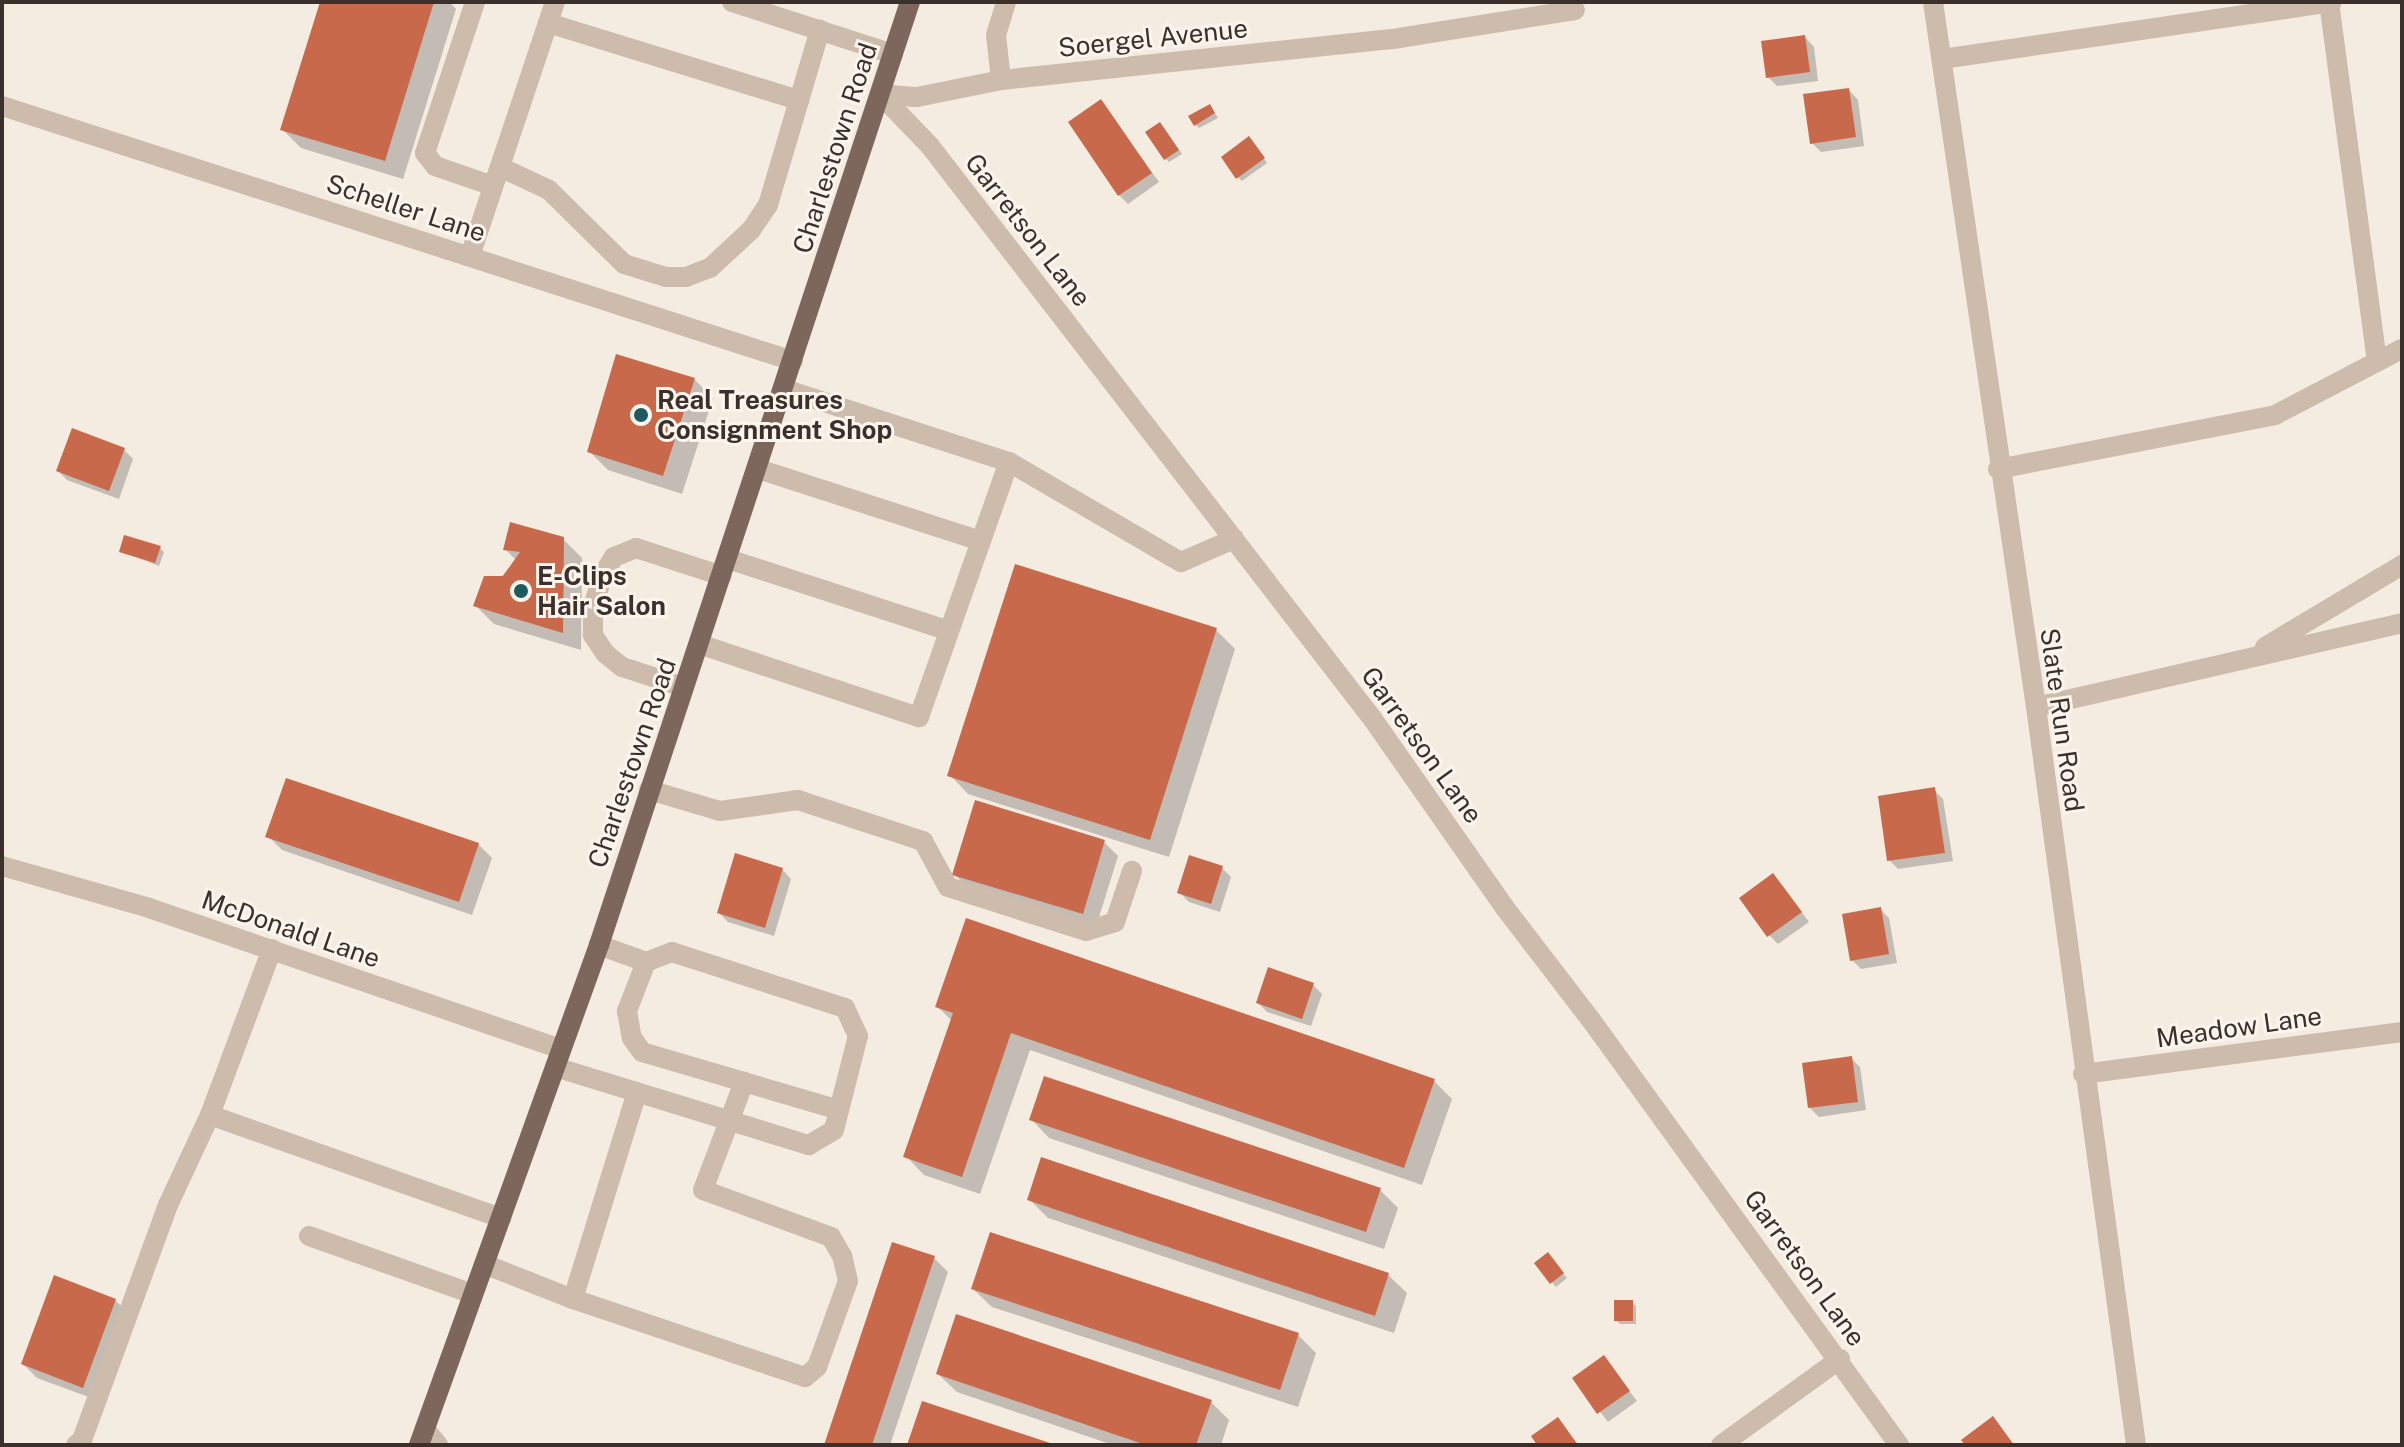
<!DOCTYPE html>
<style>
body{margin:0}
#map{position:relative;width:2404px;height:1447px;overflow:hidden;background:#f4ebe1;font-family:"Public Sans",sans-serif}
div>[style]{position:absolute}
.shadow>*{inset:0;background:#0003}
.building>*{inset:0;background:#c8694b}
.minor>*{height:20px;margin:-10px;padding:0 10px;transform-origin:10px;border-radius:10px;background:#cdbbac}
.major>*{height:20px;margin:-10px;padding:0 10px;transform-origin:10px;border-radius:10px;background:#7d675c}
.dots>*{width:22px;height:22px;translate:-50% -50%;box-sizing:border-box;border:4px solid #fbf5ee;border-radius:50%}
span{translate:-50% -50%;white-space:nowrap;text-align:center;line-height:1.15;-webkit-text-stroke:6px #fbf5ee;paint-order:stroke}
.street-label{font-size:26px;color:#3b302b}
.poi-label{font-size:26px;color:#3b302b;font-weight:700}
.left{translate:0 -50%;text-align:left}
.frame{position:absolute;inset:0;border:4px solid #3b302b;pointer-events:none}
</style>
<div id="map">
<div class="shadow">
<i style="clip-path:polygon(322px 2px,449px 2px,456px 9px,403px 179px,301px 148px,282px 129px)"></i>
<i style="clip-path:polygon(1805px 37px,1814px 47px,1818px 81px,1777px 86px,1768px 77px)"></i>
<i style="clip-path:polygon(1849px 90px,1858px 100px,1864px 146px,1821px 152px,1812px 143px)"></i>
<i style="clip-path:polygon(1101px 102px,1159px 182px,1128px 204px,1119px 195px)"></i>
<i style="clip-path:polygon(1210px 106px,1218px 118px,1199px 128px,1195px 124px)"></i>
<i style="clip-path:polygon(1164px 128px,1182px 154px,1169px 162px,1165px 158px)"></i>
<i style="clip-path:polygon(1253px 143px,1267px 163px,1242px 181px,1238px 177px)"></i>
<i style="clip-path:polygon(694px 379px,713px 398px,682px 494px,608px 470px,589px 451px)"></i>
<i style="clip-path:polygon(124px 450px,133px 459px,119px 499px,67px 480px,58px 471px)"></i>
<i style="clip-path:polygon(563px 539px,582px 558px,581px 650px,494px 624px,476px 606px,516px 560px,505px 549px)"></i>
<i style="clip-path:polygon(160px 548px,164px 552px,159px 566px,121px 551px)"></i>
<i style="clip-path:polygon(1016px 567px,1216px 630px,1235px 649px,1169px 857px,968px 794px,950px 775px)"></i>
<i style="clip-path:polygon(1934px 790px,1943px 799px,1953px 861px,1898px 869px,1889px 860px)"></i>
<i style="clip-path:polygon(268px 836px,478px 844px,492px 858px,472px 915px,282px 850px)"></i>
<i style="clip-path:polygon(1104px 842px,1118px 856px,1096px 927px,968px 888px,954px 874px)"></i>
<i style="clip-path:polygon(1222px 868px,1231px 877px,1220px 912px,1189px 902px,1180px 893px)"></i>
<i style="clip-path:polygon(782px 869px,791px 879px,774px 936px,728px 922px,719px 913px)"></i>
<i style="clip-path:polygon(1782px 885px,1809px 922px,1778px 944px,1769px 935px)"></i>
<i style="clip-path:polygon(1880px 909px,1889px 918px,1897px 963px,1861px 969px,1852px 960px)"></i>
<i style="clip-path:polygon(1313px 985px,1322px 994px,1311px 1026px,1267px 1012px,1258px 1003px)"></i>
<i style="clip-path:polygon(937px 1006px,1434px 1081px,1452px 1099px,1422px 1185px,1030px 1050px,980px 1194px,924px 1175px,906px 1156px,953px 1022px)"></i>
<i style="clip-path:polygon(1851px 1058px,1860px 1067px,1866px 1110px,1819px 1117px,1810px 1108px)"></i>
<i style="clip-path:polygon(1031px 1119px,1380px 1190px,1398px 1208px,1384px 1249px,1049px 1138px)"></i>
<i style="clip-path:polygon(1029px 1199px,1388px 1275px,1407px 1293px,1394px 1333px,1048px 1218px)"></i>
<i style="clip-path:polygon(934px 1258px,948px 1272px,890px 1445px,827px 1445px)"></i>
<i style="clip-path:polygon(1551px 1259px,1567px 1278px,1556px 1287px,1536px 1264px)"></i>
<i style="clip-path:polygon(973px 1289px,1298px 1335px,1316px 1353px,1298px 1407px,992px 1307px)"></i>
<i style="clip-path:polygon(115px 1300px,129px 1314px,97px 1400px,37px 1378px,23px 1364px)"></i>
<i style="clip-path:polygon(1632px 1302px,1636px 1306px,1636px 1324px,1620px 1324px,1616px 1320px)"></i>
<i style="clip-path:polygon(1604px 1358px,1637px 1401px,1608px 1422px,1575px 1379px)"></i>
<i style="clip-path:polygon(938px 1374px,1211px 1402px,1229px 1420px,1221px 1445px,1113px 1445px,957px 1392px)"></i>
</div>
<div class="building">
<i style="clip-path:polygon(320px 2px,434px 2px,385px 161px,280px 130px)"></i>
<i style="clip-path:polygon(1805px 35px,1810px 72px,1766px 78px,1761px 41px)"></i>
<i style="clip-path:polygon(1849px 88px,1856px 137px,1810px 144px,1803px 94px)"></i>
<i style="clip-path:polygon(1101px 99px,1152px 173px,1118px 196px,1068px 122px)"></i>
<i style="clip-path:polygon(1210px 104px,1215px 113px,1194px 126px,1188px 116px)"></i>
<i style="clip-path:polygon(1160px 122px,1179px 150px,1164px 160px,1145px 132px)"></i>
<i style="clip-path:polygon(1249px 136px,1265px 158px,1236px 179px,1221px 157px)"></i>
<i style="clip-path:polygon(616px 354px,695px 378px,663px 476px,587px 452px)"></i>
<i style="clip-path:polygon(72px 428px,125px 448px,109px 491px,56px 471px)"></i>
<i style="clip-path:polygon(510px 522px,564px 537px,563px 633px,473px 606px,484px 576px,503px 576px,520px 552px,503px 550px)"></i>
<i style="clip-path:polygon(124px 535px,161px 546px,155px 563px,119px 552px)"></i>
<i style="clip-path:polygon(1015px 564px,1217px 628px,1150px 840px,947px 776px)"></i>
<i style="clip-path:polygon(286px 778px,479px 843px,459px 902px,265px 837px)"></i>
<i style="clip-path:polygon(1935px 787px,1945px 853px,1887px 861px,1878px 796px)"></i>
<i style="clip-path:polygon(975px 800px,1105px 840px,1083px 914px,952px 875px)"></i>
<i style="clip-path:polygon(735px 853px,783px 868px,765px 928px,717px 913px)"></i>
<i style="clip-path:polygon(1189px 855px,1223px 866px,1211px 904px,1177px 893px)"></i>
<i style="clip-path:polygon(1773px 873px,1802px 912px,1767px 937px,1739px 898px)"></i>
<i style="clip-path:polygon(1881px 907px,1889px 954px,1850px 961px,1842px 914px)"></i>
<i style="clip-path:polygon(966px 918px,1435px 1079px,1404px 1168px,1011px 1033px,962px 1177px,903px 1157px,953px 1013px,935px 1007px)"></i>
<i style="clip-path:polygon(1268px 967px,1314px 983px,1302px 1019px,1256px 1003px)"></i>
<i style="clip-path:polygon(1852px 1056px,1858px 1102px,1808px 1108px,1802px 1063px)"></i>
<i style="clip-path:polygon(1044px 1076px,1381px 1188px,1366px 1232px,1029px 1120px)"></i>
<i style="clip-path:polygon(1041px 1157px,1389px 1273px,1375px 1316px,1027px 1200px)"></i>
<i style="clip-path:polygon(990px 1232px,1299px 1333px,1280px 1390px,971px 1289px)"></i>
<i style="clip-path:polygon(892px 1242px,935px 1256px,872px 1445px,824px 1445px)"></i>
<i style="clip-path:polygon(1548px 1252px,1564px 1273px,1550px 1284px,1534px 1263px)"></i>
<i style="clip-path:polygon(54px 1275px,116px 1299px,83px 1388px,21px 1364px)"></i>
<i style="clip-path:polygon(1614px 1300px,1633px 1300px,1633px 1321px,1614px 1321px)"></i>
<i style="clip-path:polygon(956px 1314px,1212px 1400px,1196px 1445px,1146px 1445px,936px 1374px)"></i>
<i style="clip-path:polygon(1604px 1355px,1630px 1391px,1597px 1414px,1572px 1378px)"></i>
<i style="clip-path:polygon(922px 1401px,1053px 1444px,1053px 1445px,907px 1445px)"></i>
<i style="clip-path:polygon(1993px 1416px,2014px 1445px,1965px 1445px,1961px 1440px)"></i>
<i style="clip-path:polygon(1558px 1417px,1578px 1445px,1537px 1445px,1531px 1436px)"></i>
</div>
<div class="minor">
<i style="left:475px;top:2px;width:159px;rotate:108.3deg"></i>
<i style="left:425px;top:153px;width:16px;rotate:52deg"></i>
<i style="left:435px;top:166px;width:61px;rotate:19deg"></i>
<i style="left:732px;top:2px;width:169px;rotate:17.9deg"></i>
<i style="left:1933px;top:2px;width:712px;rotate:81.69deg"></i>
<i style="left:2036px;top:707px;width:745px;rotate:82.28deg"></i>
<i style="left:2329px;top:2px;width:363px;rotate:82.4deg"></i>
<i style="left:548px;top:23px;width:263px;rotate:17.1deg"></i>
<i style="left:1942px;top:59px;width:394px;rotate:-8.3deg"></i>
<i style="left:1001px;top:80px;width:45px;rotate:-96.3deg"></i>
<i style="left:996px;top:35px;width:34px;rotate:-73deg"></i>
<i style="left:880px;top:94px;width:72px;rotate:46.1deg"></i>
<i style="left:930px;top:146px;width:723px;rotate:52.31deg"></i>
<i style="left:1372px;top:718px;width:232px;rotate:55deg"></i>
<i style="left:1505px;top:908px;width:141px;rotate:52.5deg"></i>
<i style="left:1591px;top:1020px;width:525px;rotate:54.07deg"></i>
<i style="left:880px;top:94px;width:37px;rotate:5deg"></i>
<i style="left:917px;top:97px;width:86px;rotate:-11.4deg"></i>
<i style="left:1001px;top:80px;width:400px;rotate:-6deg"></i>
<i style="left:1399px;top:38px;width:178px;rotate:-9deg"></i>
<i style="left:2px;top:106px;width:831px;rotate:17.87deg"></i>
<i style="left:500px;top:167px;width:54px;rotate:25.1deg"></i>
<i style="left:549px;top:190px;width:105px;rotate:44.6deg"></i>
<i style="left:624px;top:264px;width:44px;rotate:17.2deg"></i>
<i style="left:666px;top:277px;width:20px"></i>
<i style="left:686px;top:277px;width:26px;rotate:-21deg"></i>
<i style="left:710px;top:268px;width:56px;rotate:-42.8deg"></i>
<i style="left:751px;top:230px;width:30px;rotate:-56deg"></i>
<i style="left:768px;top:205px;width:183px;rotate:-73.5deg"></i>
<i style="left:470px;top:256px;width:268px;rotate:-71.5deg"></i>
<i style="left:784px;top:389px;width:237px;rotate:18deg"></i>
<i style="left:758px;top:469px;width:234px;rotate:17.9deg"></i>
<i style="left:1998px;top:469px;width:282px;rotate:-11deg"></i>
<i style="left:2275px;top:415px;width:143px;rotate:-27.5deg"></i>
<i style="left:728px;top:559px;width:232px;rotate:18deg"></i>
<i style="left:699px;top:644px;width:232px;rotate:18.4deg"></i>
<i style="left:919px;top:717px;width:270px;rotate:-70.6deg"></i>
<i style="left:1009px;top:462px;width:199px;rotate:30.2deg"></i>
<i style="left:1181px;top:562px;width:58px;rotate:-23.5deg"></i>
<i style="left:2265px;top:647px;width:160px;rotate:-30.9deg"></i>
<i style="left:684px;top:687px;width:65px;rotate:-162.1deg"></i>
<i style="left:622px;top:667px;width:22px;rotate:-141deg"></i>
<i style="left:605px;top:653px;width:22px;rotate:-124deg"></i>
<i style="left:593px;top:635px;width:29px;rotate:-90deg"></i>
<i style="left:593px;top:606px;width:33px;rotate:-72deg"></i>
<i style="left:603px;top:575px;width:21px;rotate:-59deg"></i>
<i style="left:614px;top:557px;width:24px;rotate:-22deg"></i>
<i style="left:636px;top:548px;width:90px;rotate:18deg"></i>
<i style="left:2036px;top:707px;width:376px;rotate:-12.9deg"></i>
<i style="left:649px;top:790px;width:74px;rotate:16.5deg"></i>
<i style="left:720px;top:811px;width:79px;rotate:-8deg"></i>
<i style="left:798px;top:800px;width:132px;rotate:18.2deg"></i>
<i style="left:923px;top:841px;width:52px;rotate:61.5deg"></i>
<i style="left:948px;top:887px;width:145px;rotate:17.7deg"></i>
<i style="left:1086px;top:931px;width:30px;rotate:-17deg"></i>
<i style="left:1115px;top:922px;width:54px;rotate:-71.6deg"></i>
<i style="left:2px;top:866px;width:153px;rotate:15.9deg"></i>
<i style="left:149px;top:908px;width:435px;rotate:18.9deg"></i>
<i style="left:272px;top:949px;width:177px;rotate:110.5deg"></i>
<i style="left:210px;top:1115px;width:309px;rotate:19.5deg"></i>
<i style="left:646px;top:962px;width:53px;rotate:111.2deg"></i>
<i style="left:627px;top:1011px;width:27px;rotate:80deg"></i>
<i style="left:632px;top:1038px;width:17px;rotate:54deg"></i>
<i style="left:642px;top:1052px;width:205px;rotate:16.4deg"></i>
<i style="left:555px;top:1067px;width:266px;rotate:17.1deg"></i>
<i style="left:809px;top:1145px;width:29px;rotate:-31deg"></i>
<i style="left:834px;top:1130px;width:97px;rotate:-75.7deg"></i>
<i style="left:858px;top:1036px;width:31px;rotate:-115deg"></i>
<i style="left:845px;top:1008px;width:182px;rotate:-162.1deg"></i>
<i style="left:672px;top:952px;width:28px;rotate:159deg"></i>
<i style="left:646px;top:962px;width:50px;rotate:-160.1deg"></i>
<i style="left:2083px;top:1074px;width:322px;rotate:-7.5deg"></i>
<i style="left:637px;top:1092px;width:217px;rotate:107.2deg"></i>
<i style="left:573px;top:1299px;width:245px;rotate:18.6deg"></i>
<i style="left:805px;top:1377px;width:16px;rotate:-40deg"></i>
<i style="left:817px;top:1367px;width:91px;rotate:-70.2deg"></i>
<i style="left:848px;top:1281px;width:26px;rotate:-103deg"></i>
<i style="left:842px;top:1256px;width:22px;rotate:-120deg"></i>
<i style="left:831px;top:1237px;width:136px;rotate:-159.8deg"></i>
<i style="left:703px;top:1190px;width:116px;rotate:-69.2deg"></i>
<i style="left:309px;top:1236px;width:174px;rotate:19.5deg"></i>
<i style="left:484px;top:1264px;width:96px;rotate:21.5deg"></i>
<i style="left:425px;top:1429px;width:21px;rotate:51deg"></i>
<i style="left:76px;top:1445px;width:8px;rotate:-40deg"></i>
<i style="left:82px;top:1440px;width:250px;rotate:-69.9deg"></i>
<i style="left:168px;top:1205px;width:99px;rotate:-65deg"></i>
<i style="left:1721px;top:1445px;width:147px;rotate:-35.9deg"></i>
</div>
<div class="major">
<i style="left:419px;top:1445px;width:531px;rotate:-70.2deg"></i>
<i style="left:599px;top:945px;width:993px;rotate:-71.75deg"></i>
</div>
<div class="dots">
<i style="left:641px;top:415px;background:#1f5a5e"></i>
<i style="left:521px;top:591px;background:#1f5a5e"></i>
</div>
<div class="street-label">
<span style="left:1153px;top:38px;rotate:-6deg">Soergel Avenue</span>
<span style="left:835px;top:148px;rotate:-72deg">Charlestown Road</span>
<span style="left:406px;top:208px;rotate:18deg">Scheller Lane</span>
<span style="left:1028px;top:230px;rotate:52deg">Garretson Lane</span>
<span style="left:2062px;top:720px;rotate:82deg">Slate Run Road</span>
<span style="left:1422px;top:745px;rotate:54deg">Garretson Lane</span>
<span style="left:632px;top:763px;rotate:-71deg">Charlestown Road</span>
<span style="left:291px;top:929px;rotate:19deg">McDonald Lane</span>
<span style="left:2239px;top:1027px;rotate:-8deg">Meadow Lane</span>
<span style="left:1805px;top:1268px;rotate:54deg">Garretson Lane</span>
</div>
<div class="poi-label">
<span class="left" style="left:657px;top:415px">Real Treasures<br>Consignment Shop</span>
<span class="left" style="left:537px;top:591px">E-Clips<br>Hair Salon</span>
</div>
<div class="frame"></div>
</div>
